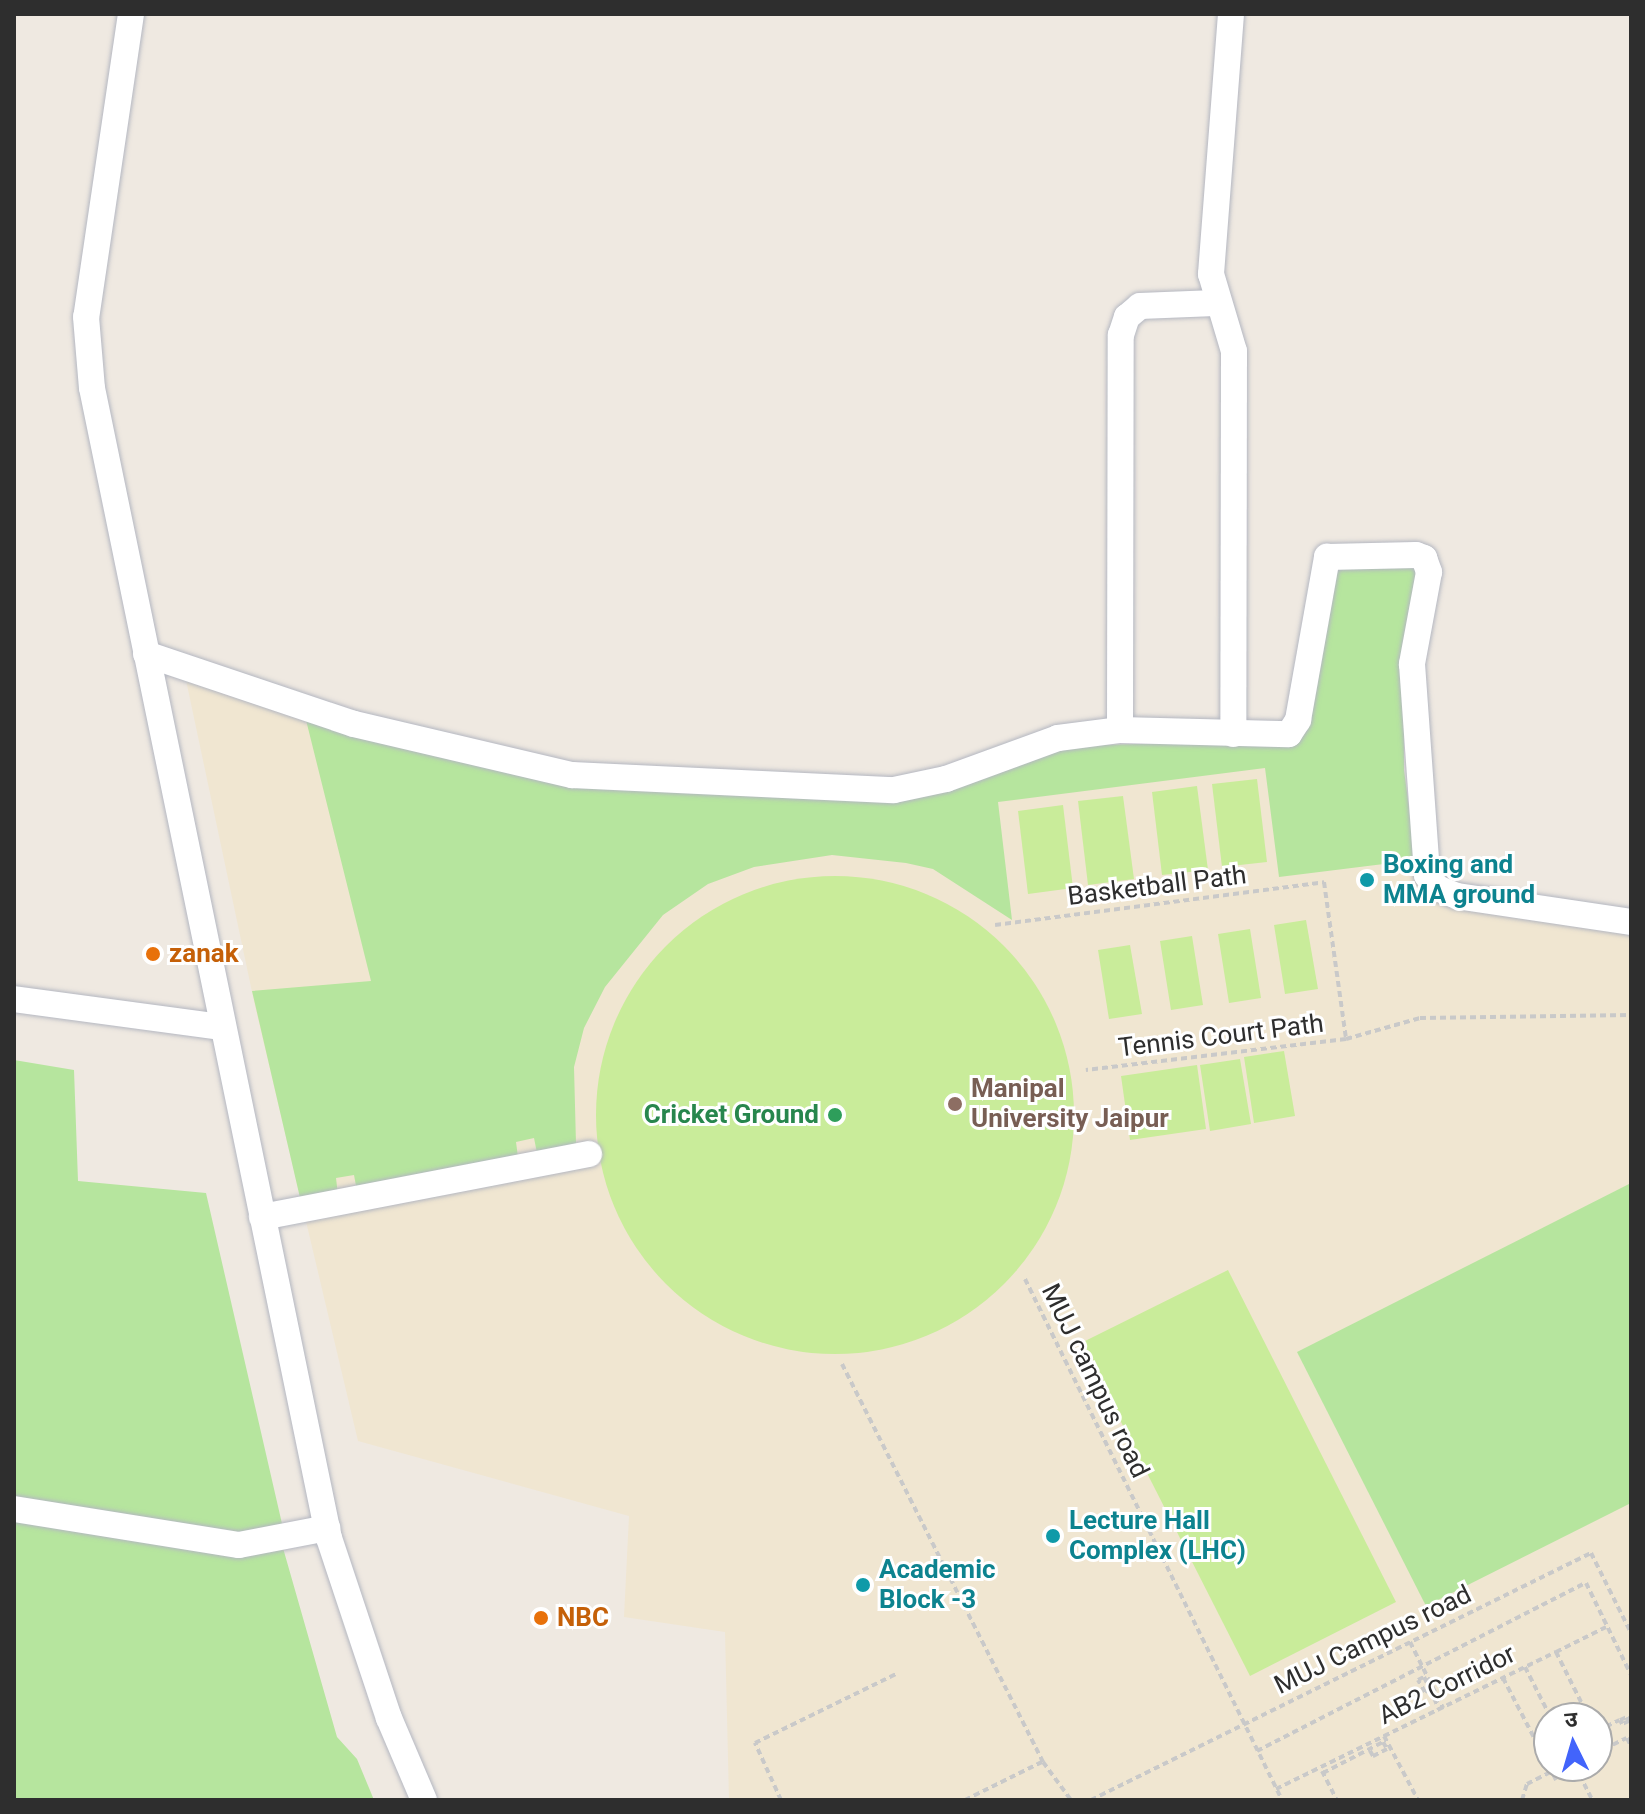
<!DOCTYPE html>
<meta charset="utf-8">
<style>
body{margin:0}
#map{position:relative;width:1645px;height:1814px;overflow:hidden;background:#efe9e1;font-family:Roboto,"Noto Sans Devanagari",sans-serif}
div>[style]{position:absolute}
.education>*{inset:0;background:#f0e6d1}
.green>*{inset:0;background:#b6e59e}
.pitch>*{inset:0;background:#c9ec9a}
.round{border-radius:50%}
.path>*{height:4px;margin-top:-2px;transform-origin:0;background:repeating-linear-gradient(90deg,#c9c9c9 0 6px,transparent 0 10px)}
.roads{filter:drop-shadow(0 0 2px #b4b7c1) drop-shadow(0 0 2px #b4b7c1)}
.minor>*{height:26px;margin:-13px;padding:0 13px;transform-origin:13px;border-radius:13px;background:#fff}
.dots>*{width:22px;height:22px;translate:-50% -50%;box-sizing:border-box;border:4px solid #fff;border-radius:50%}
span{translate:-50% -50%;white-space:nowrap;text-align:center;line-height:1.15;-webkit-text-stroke:6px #fff;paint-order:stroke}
.culture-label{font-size:26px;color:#0d838f;font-weight:700}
.left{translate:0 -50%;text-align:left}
.street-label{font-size:26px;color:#2e2e2e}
.food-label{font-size:26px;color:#c56008;font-weight:700}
.education-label{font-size:26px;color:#785e54;font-weight:700}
.leisure-label{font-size:26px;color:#27864d;font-weight:700}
.right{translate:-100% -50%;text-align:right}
.frame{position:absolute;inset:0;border:16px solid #2e2e2e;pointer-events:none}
.north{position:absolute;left:1533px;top:1702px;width:80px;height:80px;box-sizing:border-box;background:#fff;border:2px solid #ababab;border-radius:50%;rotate:355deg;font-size:22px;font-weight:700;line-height:32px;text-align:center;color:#2e2e2e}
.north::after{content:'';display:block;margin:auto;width:28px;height:36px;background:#4264fb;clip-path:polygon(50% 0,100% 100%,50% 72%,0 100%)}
</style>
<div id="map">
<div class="education">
<i style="clip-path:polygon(evenodd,1404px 653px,1404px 770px,1420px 893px,1631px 930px,1631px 1800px,729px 1800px,725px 1632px,624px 1617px,629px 1516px,358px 1441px,255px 1006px,186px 680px,440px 754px,909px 799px,1062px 746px,1295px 740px,1404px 653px,1549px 1718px,1597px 1718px,1597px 1766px,1549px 1766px,1549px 1718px)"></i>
</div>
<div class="green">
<i style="clip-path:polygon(1328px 566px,1417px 567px,1404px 653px,1404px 770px,1416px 860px,1279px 877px,1265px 768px,998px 802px,1012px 920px,933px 869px,906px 863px,832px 855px,754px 867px,708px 884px,663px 915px,605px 987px,584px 1028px,574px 1067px,576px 1144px,537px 1153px,534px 1138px,516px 1142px,518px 1157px,357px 1191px,354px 1175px,336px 1178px,338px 1195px,301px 1202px,252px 991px,371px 981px,305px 716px,440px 754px,909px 799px,1062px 746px,1295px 740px)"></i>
<i style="clip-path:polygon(14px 1060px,74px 1070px,78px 1181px,206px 1193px,283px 1528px,227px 1535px,14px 1503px)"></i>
<i style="clip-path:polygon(1631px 1183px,1631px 1503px,1426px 1606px,1297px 1352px)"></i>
<i style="clip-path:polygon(14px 1515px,283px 1548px,337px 1737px,357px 1759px,374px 1800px,14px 1800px)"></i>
</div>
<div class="pitch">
<i style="clip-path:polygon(1257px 779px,1267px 862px,1222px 867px,1212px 784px)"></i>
<i style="clip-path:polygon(1197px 786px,1208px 870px,1162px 875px,1152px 792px)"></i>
<i style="clip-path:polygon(1123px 796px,1134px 879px,1088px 885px,1078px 801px)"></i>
<i style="clip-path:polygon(1063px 805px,1073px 888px,1028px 894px,1018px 811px)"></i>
<i class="round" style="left:596px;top:876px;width:478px;height:478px"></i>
<i style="clip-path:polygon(1306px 920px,1318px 989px,1285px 994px,1274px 925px)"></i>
<i style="clip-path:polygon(1250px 929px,1261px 998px,1229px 1003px,1218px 934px)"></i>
<i style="clip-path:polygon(1192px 936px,1203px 1005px,1171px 1010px,1160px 941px)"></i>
<i style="clip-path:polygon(1130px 945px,1142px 1014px,1109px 1019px,1098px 950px)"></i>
<i style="clip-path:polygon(1284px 1051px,1295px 1116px,1254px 1123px,1244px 1057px)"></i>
<i style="clip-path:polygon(1240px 1059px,1251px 1124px,1210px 1131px,1200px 1065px)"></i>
<i style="clip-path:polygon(1197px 1065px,1206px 1129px,1130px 1140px,1121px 1076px)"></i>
<i style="clip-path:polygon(1228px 1270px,1396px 1602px,1250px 1676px,1081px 1343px)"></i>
</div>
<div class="path">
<i style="left:995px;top:925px;width:332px;rotate:-7.4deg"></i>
<i style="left:1324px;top:882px;width:159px;rotate:82deg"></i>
<i style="left:1346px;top:1039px;width:262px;rotate:173.2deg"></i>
<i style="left:1346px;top:1039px;width:77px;rotate:-15.8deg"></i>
<i style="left:1420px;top:1018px;width:211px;rotate:-0.8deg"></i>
<i style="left:1025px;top:1279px;width:581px;rotate:63.74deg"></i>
<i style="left:842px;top:1364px;width:446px;rotate:63.2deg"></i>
<i style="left:1043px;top:1762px;width:47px;rotate:53.6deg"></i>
<i style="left:1410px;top:1642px;width:74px;rotate:63.4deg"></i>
<i style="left:1556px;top:1652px;width:56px;rotate:-26.6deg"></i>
<i style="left:1525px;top:1667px;width:57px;rotate:63deg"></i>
<i style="left:1503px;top:1678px;width:115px;rotate:62.5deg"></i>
<i style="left:1430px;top:1689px;width:6px;rotate:149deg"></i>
<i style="left:1425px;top:1692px;width:14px;rotate:-120deg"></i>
<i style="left:1418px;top:1680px;width:7px;rotate:-27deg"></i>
<i style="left:1424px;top:1677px;width:13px;rotate:63deg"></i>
<i style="left:1430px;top:1689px;width:22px;rotate:66deg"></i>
<i style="left:1627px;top:1717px;width:4px;rotate:63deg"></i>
<i style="left:1629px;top:1721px;width:8px;rotate:157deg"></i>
<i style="left:1622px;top:1724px;width:4px;rotate:-117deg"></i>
<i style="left:1620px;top:1720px;width:8px;rotate:-23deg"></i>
<i style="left:1597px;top:1731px;width:25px;rotate:-26deg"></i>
<i style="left:1597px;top:1735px;width:16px;rotate:63deg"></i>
<i style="left:1604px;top:1749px;width:25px;rotate:-26deg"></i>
<i style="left:1627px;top:1738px;width:9px;rotate:63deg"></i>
<i style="left:1384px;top:1736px;width:72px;rotate:62deg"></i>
<i style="left:1257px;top:1751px;width:369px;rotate:-27.1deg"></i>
<i style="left:1586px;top:1583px;width:102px;rotate:63.9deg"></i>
<i style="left:1575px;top:1766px;width:38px;rotate:63deg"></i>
<i style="left:1322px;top:1771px;width:33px;rotate:63deg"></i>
<i style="left:1323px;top:1773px;width:68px;rotate:-27.3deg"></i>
<i style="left:1383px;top:1742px;width:8px;rotate:60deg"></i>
<i style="left:1387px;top:1749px;width:16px;rotate:153deg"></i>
<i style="left:1373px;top:1756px;width:8px;rotate:-120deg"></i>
<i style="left:1276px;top:1789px;width:312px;rotate:-26.1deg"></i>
<i style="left:1556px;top:1652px;width:74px;rotate:63.4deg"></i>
<i style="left:781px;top:1800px;width:63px;rotate:-114.5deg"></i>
<i style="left:755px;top:1743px;width:157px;rotate:-26.1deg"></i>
<i style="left:965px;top:1800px;width:86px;rotate:-26.3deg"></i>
<i style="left:1091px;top:1800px;width:558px;rotate:-26.29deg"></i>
<i style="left:1591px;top:1553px;width:89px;rotate:63.4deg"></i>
<i style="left:1522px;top:1800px;width:17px;rotate:-73deg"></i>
<i style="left:1527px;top:1784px;width:27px;rotate:-27deg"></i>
</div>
<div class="roads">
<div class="minor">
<i style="left:131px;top:14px;width:306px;rotate:98.4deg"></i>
<i style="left:86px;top:317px;width:71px;rotate:85.2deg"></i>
<i style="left:92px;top:388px;width:1174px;rotate:78.36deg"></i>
<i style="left:329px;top:1538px;width:190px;rotate:71.6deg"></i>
<i style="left:389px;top:1718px;width:89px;rotate:66.9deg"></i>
<i style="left:1231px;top:14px;width:261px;rotate:94.4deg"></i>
<i style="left:1211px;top:274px;width:80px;rotate:73.4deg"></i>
<i style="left:1234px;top:351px;width:383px;rotate:90.1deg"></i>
<i style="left:146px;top:654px;width:219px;rotate:18.6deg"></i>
<i style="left:354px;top:724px;width:224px;rotate:13.2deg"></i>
<i style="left:572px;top:775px;width:322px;rotate:2.7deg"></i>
<i style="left:894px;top:790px;width:53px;rotate:-11.9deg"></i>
<i style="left:946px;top:779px;width:119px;rotate:-20.1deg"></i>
<i style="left:1058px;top:738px;width:63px;rotate:-7.4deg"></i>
<i style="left:1120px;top:730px;width:169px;rotate:1.4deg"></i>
<i style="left:1289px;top:734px;width:17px;rotate:-57deg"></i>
<i style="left:1298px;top:720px;width:166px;rotate:-79.9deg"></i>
<i style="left:1327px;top:557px;width:89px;rotate:-1.3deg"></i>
<i style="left:1416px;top:555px;width:9px;rotate:21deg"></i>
<i style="left:1424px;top:558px;width:15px;rotate:70deg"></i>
<i style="left:1429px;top:572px;width:94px;rotate:100.5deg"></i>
<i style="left:1412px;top:664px;width:212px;rotate:85.9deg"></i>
<i style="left:1427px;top:875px;width:16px;rotate:52deg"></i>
<i style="left:1437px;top:888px;width:22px;rotate:22deg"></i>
<i style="left:1457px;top:896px;width:176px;rotate:8.5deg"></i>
<i style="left:1120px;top:730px;width:395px;rotate:-89.9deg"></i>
<i style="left:1121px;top:335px;width:19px;rotate:-72deg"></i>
<i style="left:1127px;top:317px;width:17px;rotate:-40deg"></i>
<i style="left:1140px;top:306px;width:75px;rotate:-2.3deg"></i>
<i style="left:14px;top:999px;width:210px;rotate:7.7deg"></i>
<i style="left:262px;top:1217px;width:333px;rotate:-10.9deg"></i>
<i style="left:14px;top:1509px;width:228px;rotate:9.1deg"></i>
<i style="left:239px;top:1545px;width:90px;rotate:-10.9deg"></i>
</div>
</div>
<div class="dots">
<i style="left:1367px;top:880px;background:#0f9aa8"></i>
<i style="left:153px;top:954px;background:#e8710a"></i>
<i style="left:955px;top:1104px;background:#8d6e63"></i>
<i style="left:835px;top:1115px;background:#2e9e5b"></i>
<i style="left:1053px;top:1536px;background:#0f9aa8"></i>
<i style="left:863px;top:1585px;background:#0f9aa8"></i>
<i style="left:541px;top:1618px;background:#e8710a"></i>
</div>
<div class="culture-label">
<span class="left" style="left:1383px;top:880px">Boxing and<br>MMA ground</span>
<span class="left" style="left:1069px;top:1536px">Lecture Hall<br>Complex (LHC)</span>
<span class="left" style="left:879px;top:1585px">Academic<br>Block -3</span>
</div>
<div class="street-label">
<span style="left:1157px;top:886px;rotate:-7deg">Basketball Path</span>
<span style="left:1221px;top:1036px;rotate:-7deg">Tennis Court Path</span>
<span style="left:1095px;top:1381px;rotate:64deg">MUJ campus road</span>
<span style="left:1373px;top:1640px;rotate:-26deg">MUJ Campus road</span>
<span style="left:1447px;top:1685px;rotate:-26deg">AB2 Corridor</span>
</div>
<div class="food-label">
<span class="left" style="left:169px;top:954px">zanak</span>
<span class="left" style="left:557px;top:1618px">NBC</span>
</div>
<div class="education-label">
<span class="left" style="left:971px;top:1104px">Manipal<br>University Jaipur</span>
</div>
<div class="leisure-label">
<span class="right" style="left:819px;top:1115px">Cricket Ground</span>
</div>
<div class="frame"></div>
<div class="north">उ</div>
</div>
